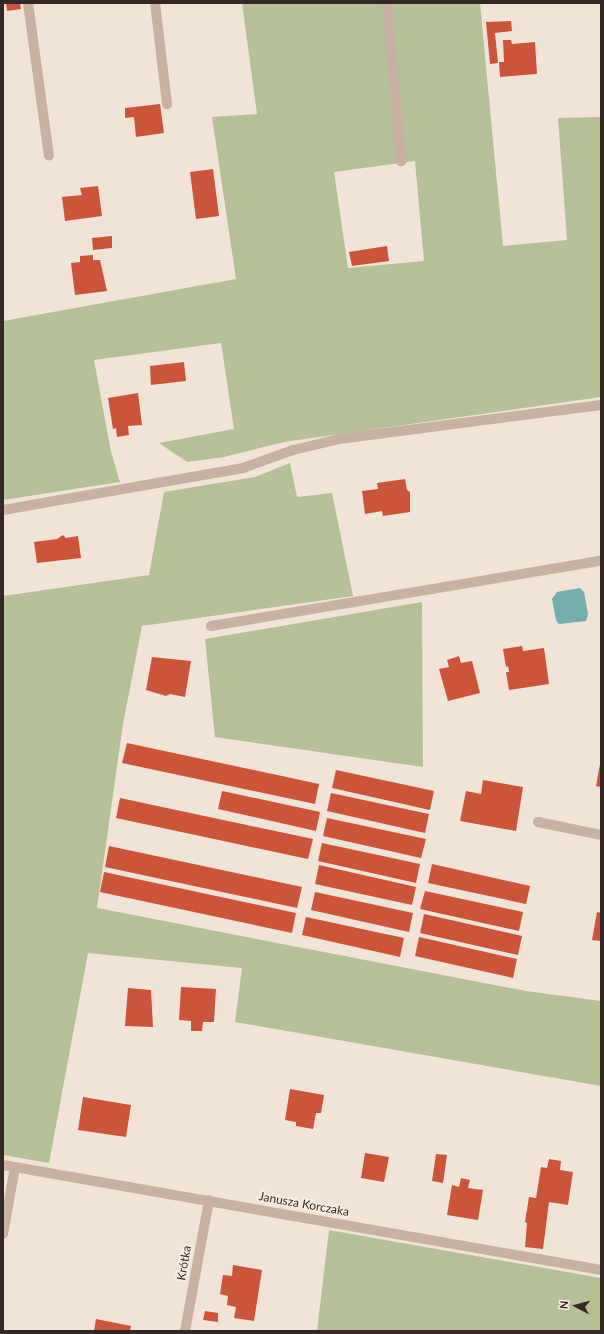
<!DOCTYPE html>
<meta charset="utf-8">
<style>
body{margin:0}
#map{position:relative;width:604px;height:1334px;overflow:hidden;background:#f1e3d6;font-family:Lato,sans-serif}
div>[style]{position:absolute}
.green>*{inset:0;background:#b5c096}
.water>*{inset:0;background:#74afad}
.building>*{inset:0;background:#ca553b}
.service>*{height:10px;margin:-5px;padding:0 5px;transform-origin:5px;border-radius:5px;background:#c9b1a2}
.minor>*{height:10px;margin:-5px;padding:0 5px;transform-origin:5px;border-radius:5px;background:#c9b1a2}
span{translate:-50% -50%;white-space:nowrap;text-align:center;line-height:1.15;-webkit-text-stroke:4px #f9ede2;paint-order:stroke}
.street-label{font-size:12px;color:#332825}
.frame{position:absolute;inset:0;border:4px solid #332825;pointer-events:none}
.north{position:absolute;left:556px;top:1286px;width:40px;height:40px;-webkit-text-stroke:3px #f9ede2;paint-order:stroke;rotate:276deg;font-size:11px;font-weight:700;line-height:16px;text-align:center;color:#332825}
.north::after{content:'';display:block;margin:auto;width:14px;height:18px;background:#332825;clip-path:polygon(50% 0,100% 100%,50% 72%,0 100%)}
</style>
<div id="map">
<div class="green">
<i style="clip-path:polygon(evenodd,242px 3px,480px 3px,503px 246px,567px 240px,558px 118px,601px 117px,601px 397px,284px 442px,224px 457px,187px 462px,159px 443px,234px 429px,221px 343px,94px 360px,111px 452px,120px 482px,3px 500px,3px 321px,236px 279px,212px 117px,257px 114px,242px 3px,415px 161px,424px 261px,348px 268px,334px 172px,415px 161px)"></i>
<i style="clip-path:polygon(290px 463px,297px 497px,332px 493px,353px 596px,142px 626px,123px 724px,97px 908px,526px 991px,601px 1001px,601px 1086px,235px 1022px,242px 968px,88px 953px,49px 1163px,3px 1155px,3px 596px,149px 575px,164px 492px,255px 477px)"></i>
<i style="clip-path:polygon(422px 602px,423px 767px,215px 737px,205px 639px)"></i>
<i style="clip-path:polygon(329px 1230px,601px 1278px,601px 1331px,317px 1331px)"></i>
</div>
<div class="water">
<i style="clip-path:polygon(580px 588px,584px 592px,588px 614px,586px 621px,559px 624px,556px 620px,552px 599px,557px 592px)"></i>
</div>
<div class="building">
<i style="clip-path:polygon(6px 3px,20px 3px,21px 9px,7px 11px)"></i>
<i style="clip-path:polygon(511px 21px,512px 31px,495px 33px,498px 63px,490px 64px,486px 22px)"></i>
<i style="clip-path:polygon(503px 40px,511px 40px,512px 44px,535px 42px,537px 74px,500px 77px,499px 62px,504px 62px)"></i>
<i style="clip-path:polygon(160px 104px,164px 133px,136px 137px,134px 117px,125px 118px,125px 108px)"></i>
<i style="clip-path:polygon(213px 169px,219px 216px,196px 219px,190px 172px)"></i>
<i style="clip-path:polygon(98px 186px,102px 216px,65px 221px,62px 197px,82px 195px,80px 188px)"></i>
<i style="clip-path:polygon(112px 236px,112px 248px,93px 250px,92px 238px)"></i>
<i style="clip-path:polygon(387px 246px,389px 261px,352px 266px,349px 252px)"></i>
<i style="clip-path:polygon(93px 255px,93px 260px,100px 260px,107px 291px,75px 295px,71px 263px,80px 262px,80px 256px)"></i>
<i style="clip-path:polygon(184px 362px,186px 381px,151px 385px,150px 366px)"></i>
<i style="clip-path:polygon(138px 393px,142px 425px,128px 426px,129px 435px,117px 437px,116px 428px,113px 429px,108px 398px)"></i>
<i style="clip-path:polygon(405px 479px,407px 490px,410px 492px,410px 512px,383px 516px,382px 511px,365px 514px,362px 491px,378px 489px,377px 483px)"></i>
<i style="clip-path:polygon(63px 535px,66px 538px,78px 536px,81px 558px,37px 563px,34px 542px,57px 539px)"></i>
<i style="clip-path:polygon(522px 646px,523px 651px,544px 648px,549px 684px,509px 690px,506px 672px,509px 672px,508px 666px,506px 667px,503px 649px)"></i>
<i style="clip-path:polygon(459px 656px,461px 663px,472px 661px,480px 693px,448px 701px,439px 669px,449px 667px,447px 660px)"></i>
<i style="clip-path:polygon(152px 657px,191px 661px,185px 697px,170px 694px,166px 696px,146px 690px)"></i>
<i style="clip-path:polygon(127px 743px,319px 784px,315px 804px,122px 763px)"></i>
<i style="clip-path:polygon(600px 764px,601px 764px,601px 787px,596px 786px)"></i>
<i style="clip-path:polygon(336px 770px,434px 791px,430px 810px,332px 788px)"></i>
<i style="clip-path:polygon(483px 780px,523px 787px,516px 831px,460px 821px,466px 791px,481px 794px)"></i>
<i style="clip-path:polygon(222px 791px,320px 812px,316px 831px,218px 809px)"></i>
<i style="clip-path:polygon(331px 793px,429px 814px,425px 833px,327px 811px)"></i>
<i style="clip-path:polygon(120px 798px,313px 839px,308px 859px,116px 818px)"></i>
<i style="clip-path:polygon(327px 818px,426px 839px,421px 858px,323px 836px)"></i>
<i style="clip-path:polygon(322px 843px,420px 864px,416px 883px,318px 861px)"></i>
<i style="clip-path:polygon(109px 846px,302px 887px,297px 908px,105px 867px)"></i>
<i style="clip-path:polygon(432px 864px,530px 886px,526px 904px,428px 883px)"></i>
<i style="clip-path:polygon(319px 865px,416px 887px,412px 905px,315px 884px)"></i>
<i style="clip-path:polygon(104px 872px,296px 913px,292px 933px,100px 892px)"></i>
<i style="clip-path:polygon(425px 891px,523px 912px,519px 931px,420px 909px)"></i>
<i style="clip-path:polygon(315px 892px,413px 913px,409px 932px,311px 910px)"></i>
<i style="clip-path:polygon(597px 912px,601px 913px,601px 941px,592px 940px)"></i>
<i style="clip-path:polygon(424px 914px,522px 936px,518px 955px,420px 933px)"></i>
<i style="clip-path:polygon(306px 917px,404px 938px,400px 957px,302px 935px)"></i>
<i style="clip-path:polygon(419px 937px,517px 959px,513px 978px,415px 956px)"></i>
<i style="clip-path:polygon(181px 987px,216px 989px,214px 1022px,203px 1022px,202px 1031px,191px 1031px,191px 1021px,179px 1020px)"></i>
<i style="clip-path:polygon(128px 988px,151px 990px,153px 1027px,125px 1026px)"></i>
<i style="clip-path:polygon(290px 1089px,324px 1095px,321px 1113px,316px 1113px,313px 1129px,296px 1126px,296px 1122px,285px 1120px)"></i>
<i style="clip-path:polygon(83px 1097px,131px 1105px,126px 1137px,78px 1130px)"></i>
<i style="clip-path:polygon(365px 1153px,389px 1157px,384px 1182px,361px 1178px)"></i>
<i style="clip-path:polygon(436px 1154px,447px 1155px,443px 1183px,432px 1181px)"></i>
<i style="clip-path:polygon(549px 1159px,561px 1161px,560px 1170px,573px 1172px,568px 1205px,549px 1202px,543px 1249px,525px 1247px,527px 1223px,525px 1222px,529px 1197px,536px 1198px,541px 1167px,547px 1168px)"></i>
<i style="clip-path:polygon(461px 1178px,470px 1180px,468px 1188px,483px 1190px,478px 1220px,447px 1215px,452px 1185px,459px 1187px)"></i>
<i style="clip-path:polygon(233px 1265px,262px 1270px,254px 1321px,234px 1318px,236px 1307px,227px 1305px,228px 1296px,220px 1294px,223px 1275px,232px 1276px)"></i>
<i style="clip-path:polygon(205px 1311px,218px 1313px,218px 1322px,203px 1320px)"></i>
<i style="clip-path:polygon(96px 1319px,131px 1326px,130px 1331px,94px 1331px)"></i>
</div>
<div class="service">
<i style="left:28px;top:3px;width:154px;rotate:82.2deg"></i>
<i style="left:155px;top:3px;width:102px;rotate:83.2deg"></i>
<i style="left:387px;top:3px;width:159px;rotate:84.9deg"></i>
<i style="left:3px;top:510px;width:244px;rotate:-9.9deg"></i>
<i style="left:243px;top:468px;width:53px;rotate:-19.8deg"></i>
<i style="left:293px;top:450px;width:47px;rotate:-13.4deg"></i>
<i style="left:339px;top:439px;width:264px;rotate:-7.4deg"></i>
<i style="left:211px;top:626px;width:395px;rotate:-9.5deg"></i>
<i style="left:538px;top:822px;width:64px;rotate:11.7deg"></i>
<i style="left:3px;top:1234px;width:68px;rotate:-79.8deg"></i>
</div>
<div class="minor">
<i style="left:3px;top:1165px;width:607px;rotate:9.96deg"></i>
<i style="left:185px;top:1331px;width:133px;rotate:-79.6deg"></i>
</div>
<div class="street-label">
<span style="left:304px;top:1204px;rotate:10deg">Janusza Korczaka</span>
<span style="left:184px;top:1263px;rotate:-80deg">Krótka</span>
</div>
<div class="frame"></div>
<div class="north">N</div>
</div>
